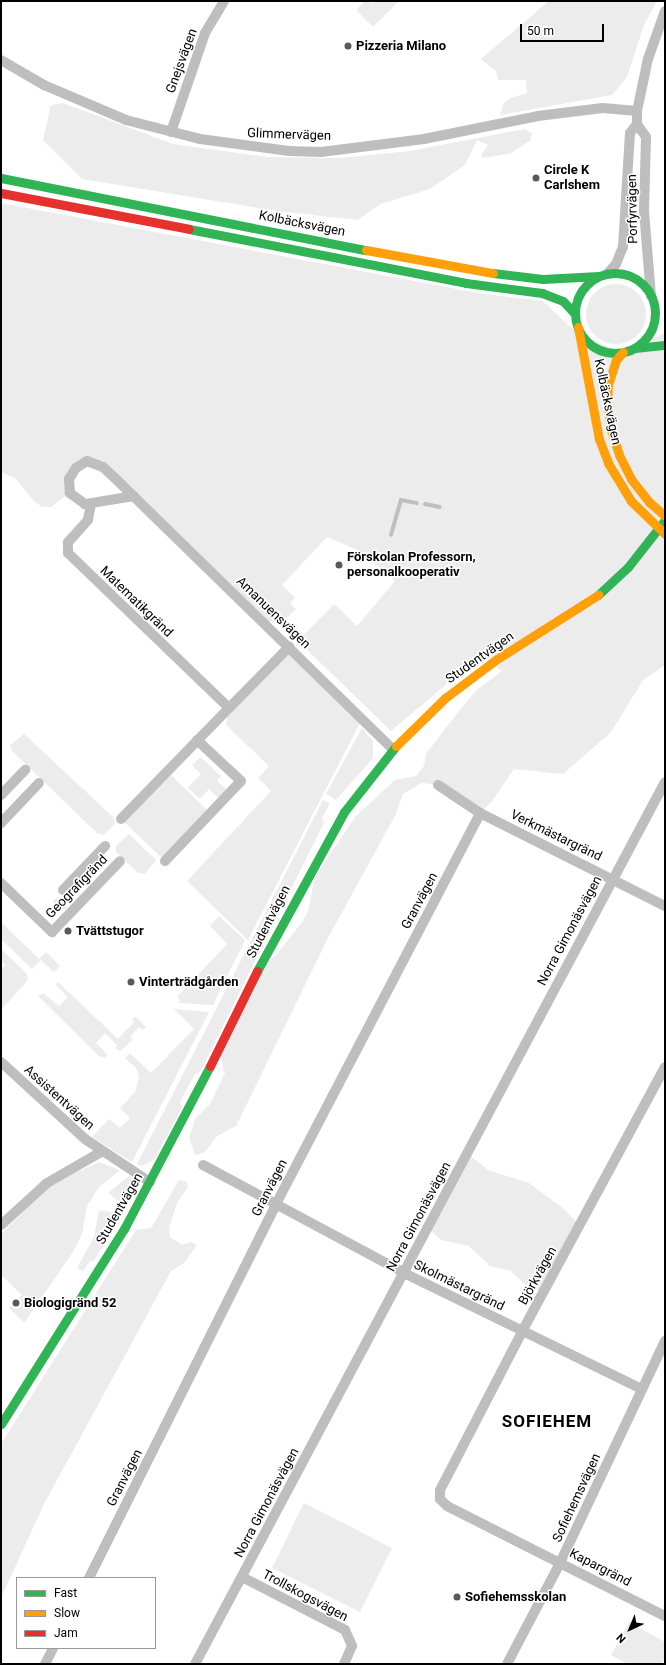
<!DOCTYPE html>
<meta charset="utf-8">
<style>
body{margin:0}
#map{position:relative;width:666px;height:1665px;overflow:hidden;background:#fff;font-family:Roboto,sans-serif}
div>[style]{position:absolute}
.green>*{inset:0;background:#ececec}
.round{border-radius:50%}
.stream>*{height:3.5px;margin:-1.75px;padding:0 1.75px;transform-origin:1.75px;border-radius:1.75px;background:#bfbfbf}
.street>*{height:10px;margin:-5px;padding:0 5px;transform-origin:5px;border-radius:5px;background:#bebebe}
.fast>*{height:9px;margin:-4.5px;padding:0 4.5px;transform-origin:4.5px;border-radius:4.5px;background:#30b455}
.fast>.ring{margin:-4.5px;padding:0;box-sizing:content-box;background:none;border:9px solid #30b455;border-radius:50%}
.slow>*{height:9px;margin:-4.5px;padding:0 4.5px;transform-origin:4.5px;border-radius:4.5px;background:#ff9f0a}
.jam>*{height:9px;margin:-4.5px;padding:0 4.5px;transform-origin:4.5px;border-radius:4.5px;background:#e5322d}
.dots>*{width:11px;height:11px;translate:-50% -50%;box-sizing:border-box;border:2px solid #fff;border-radius:50%}
span{translate:-50% -50%;white-space:nowrap;text-align:center;line-height:1.15;-webkit-text-stroke:3px #fff;paint-order:stroke}
.poi-label{font-size:13px;color:#000;font-weight:700}
.left{translate:0 -50%;text-align:left}
.street-label{font-size:13px;color:#000}
.district-label{font-size:17px;color:#000;font-weight:700;letter-spacing:1px}
.frame{position:absolute;inset:0;border:2px solid #000;pointer-events:none}
.legend{position:absolute;left:16px;top:1577px;width:140px;height:72px;box-sizing:border-box;background:#fff;border:1px solid #999;margin:0;padding:5px 7px;list-style:none;font-size:12px;color:#000}
.legend li{display:flex;align-items:center;gap:8px;height:20px}
.legend b{width:20px;border:1px solid #999}
.north{position:absolute;left:610px;top:1609px;width:40px;height:40px;-webkit-text-stroke:3px #fff;paint-order:stroke;rotate:224deg;font-size:11px;font-weight:700;line-height:16px;text-align:center;color:#000}
.north::after{content:'';display:block;margin:auto;width:14px;height:18px;background:#000;clip-path:polygon(50% 0,100% 100%,50% 72%,0 100%)}
.scale{position:absolute;left:520px;top:24px;width:84px;height:18px;box-sizing:border-box;border:2px solid #000;border-top:0;padding-left:5px;font-size:12px;line-height:14px;white-space:nowrap;color:#000;-webkit-text-stroke:3px #fff;paint-order:stroke}
</style>
<div id="map">
<div class="green">
<i style="clip-path:polygon(365px 1px,372px 3px,375px 1px,399px 1px,373px 27px,356px 10px)"></i>
<i style="clip-path:polygon(549px 1px,657px 1px,644px 25px,627px 77px,612px 95px,500px 115px,504px 103px,511px 98px,527px 93px,526px 80px,498px 80px,496px 71px,481px 59px)"></i>
<i style="clip-path:polygon(63px 103px,173px 144px,266px 157px,341px 158px,410px 151px,525px 129px,532px 133px,531px 140px,511px 153px,483px 158px,481px 155px,488px 145px,477px 140px,465px 165px,430px 189px,380px 204px,358px 220px,277px 211px,82px 179px,43px 140px,51px 105px)"></i>
<i style="clip-path:polygon(1px 203px,478px 293px,543px 301px,581px 337px,623px 352px,665px 333px,665px 665px,643px 680px,611px 732px,563px 774px,514px 769px,492px 801px,480px 813px,438px 785px,422px 783px,403px 794px,396px 814px,328px 938px,236px 1126px,217px 1136px,205px 1152px,200px 1154px,195px 1155px,189px 1138px,195px 1119px,210px 1104px,225px 1073px,218px 1049px,258px 971px,277px 954px,303px 921px,308px 911px,315px 877px,355px 817px,395px 780px,416px 776px,424px 766px,426px 754px,458px 712px,477px 690px,502px 671px,480px 656px,391px 731px,298px 641px,334px 604px,357px 626px,395px 581px,360px 551px,327px 537px,282px 585px,295px 598px,290px 603px,296px 609px,281px 624px,275px 619px,265px 625px,95px 462px,76px 468px,70px 493px,51px 507px,42px 507px,34px 501px,15px 478px,1px 472px)"></i>
<i class="round" style="left:586px;top:284px;width:60px;height:60px"></i>
<i style="clip-path:polygon(289px 647px,362px 719px,248px 940px,187px 881px,271px 791px,258px 778px,269px 766px,226px 725px,229px 708px)"></i>
<i style="clip-path:polygon(362px 728px,373px 741px,373px 758px,336px 800px,326px 794px)"></i>
<i style="clip-path:polygon(24px 734px,113px 817px,115px 824px,104px 835px,98px 834px,12px 751px,10px 745px)"></i>
<i style="clip-path:polygon(200px 757px,221px 776px,217px 781px,226px 789px,218px 798px,209px 789px,200px 799px,188px 788px,201px 774px,192px 765px)"></i>
<i style="clip-path:polygon(167px 771px,210px 813px,165px 861px,121px 819px)"></i>
<i style="clip-path:polygon(323px 800px,330px 804px,322px 818px,324px 823px,200px 1072px,195px 1074px,180px 1102px,182px 1108px,154px 1160px,141px 1166px,137px 1164px)"></i>
<i style="clip-path:polygon(129px 834px,156px 860px,145px 874px,138px 873px,116px 852px,116px 846px)"></i>
<i class="round" style="left:53px;top:897px;width:14px;height:14px"></i>
<i style="clip-path:polygon(219px 916px,245px 940px,213px 1005px,178px 1003px,180px 1001px,177px 997px,227px 944px,210px 926px)"></i>
<i style="clip-path:polygon(1px 922px,39px 959px,46px 952px,60px 966px,54px 972px,41px 960px,32px 969px,1px 939px)"></i>
<i style="clip-path:polygon(1px 949px,27px 974px,28px 980px,1px 1010px,1px 969px,5px 965px,1px 960px)"></i>
<i style="clip-path:polygon(58px 982px,118px 1039px,134px 1022px,132px 1020px,135px 1016px,146px 1027px,143px 1030px,139px 1027px,130px 1037px,133px 1040px,120px 1051px,115px 1048px,117px 1045px,105px 1033px,96px 1043px,108px 1055px,105px 1058px,99px 1056px,38px 996px,43px 993px,59px 1006px,68px 997px,56px 985px)"></i>
<i style="clip-path:polygon(174px 1009px,209px 1012px,132px 1162px,92px 1137px,109px 1119px,120px 1128px,130px 1118px,120px 1108px,135px 1092px,139px 1077px,136px 1068px,125px 1058px,130px 1053px,151px 1073px,194px 1029px)"></i>
<i style="clip-path:polygon(467px 1153px,488px 1170px,529px 1183px,564px 1209px,580px 1226px,547px 1288px,538px 1290px,524px 1284px,511px 1271px,490px 1266px,469px 1246px,441px 1240px,428px 1228px)"></i>
<i style="clip-path:polygon(99px 1162px,120px 1170px,99px 1187px,87px 1206px,82px 1234px,73px 1252px,24px 1323px,9px 1308px,22px 1295px,1px 1275px,1px 1234px,53px 1183px)"></i>
<i style="clip-path:polygon(130px 1175px,134px 1185px,128px 1205px,94px 1261px,90px 1261px,83px 1271px,77px 1268px,94px 1237px,99px 1210px,115px 1213px,121px 1209px,120px 1202px,108px 1193px)"></i>
<i style="clip-path:polygon(179px 1180px,187px 1182px,188px 1187px,177px 1203px,169px 1228px,170px 1237px,182px 1245px,191px 1242px,197px 1245px,184px 1263px,171px 1271px,44px 1504px,1px 1598px,1px 1444px,136px 1230px,151px 1228px)"></i>
<i style="clip-path:polygon(304px 1503px,392px 1548px,360px 1612px,272px 1568px)"></i>
<i style="clip-path:polygon(629px 1622px,665px 1642px,665px 1658px,662px 1664px,628px 1664px,611px 1655px)"></i>
</div>
<div class="stream">
<i style="left:425px;top:504px;width:15px;rotate:11deg"></i>
<i style="left:391px;top:535px;width:36px;rotate:-74deg"></i>
<i style="left:401px;top:500px;width:16px;rotate:11deg"></i>
</div>
<div class="street">
<i style="left:1px;top:60px;width:50px;rotate:30.2deg"></i>
<i style="left:44px;top:85px;width:89px;rotate:23.1deg"></i>
<i style="left:126px;top:120px;width:76px;rotate:14.4deg"></i>
<i style="left:200px;top:139px;width:90px;rotate:7.7deg"></i>
<i style="left:289px;top:151px;width:32px;rotate:2deg"></i>
<i style="left:321px;top:152px;width:104px;rotate:-7.2deg"></i>
<i style="left:424px;top:139px;width:116px;rotate:-11.4deg"></i>
<i style="left:538px;top:116px;width:65px;rotate:-7deg"></i>
<i style="left:603px;top:108px;width:34px;rotate:5deg"></i>
<i style="left:171px;top:132px;width:105px;rotate:-71deg"></i>
<i style="left:205px;top:33px;width:37px;rotate:-59deg"></i>
<i style="left:607px;top:274px;width:13px;rotate:-48deg"></i>
<i style="left:616px;top:264px;width:18px;rotate:-68deg"></i>
<i style="left:623px;top:247px;width:114px;rotate:-86.5deg"></i>
<i style="left:630px;top:133px;width:11px;rotate:-52deg"></i>
<i style="left:651px;top:296px;width:86px;rotate:-94.7deg"></i>
<i style="left:644px;top:210px;width:73px;rotate:-88.4deg"></i>
<i style="left:646px;top:137px;width:16px;rotate:-125deg"></i>
<i style="left:637px;top:124px;width:13px;rotate:-90deg"></i>
<i style="left:637px;top:111px;width:53px;rotate:-78.1deg"></i>
<i style="left:648px;top:59px;width:51px;rotate:-70.5deg"></i>
<i style="left:134px;top:496px;width:50px;rotate:170.7deg"></i>
<i style="left:85px;top:504px;width:19px;rotate:-144deg"></i>
<i style="left:70px;top:493px;width:14px;rotate:-94deg"></i>
<i style="left:69px;top:479px;width:13px;rotate:-58deg"></i>
<i style="left:76px;top:468px;width:13px;rotate:-32deg"></i>
<i style="left:87px;top:461px;width:17px;rotate:21deg"></i>
<i style="left:103px;top:467px;width:26px;rotate:43deg"></i>
<i style="left:122px;top:485px;width:378px;rotate:44.3deg"></i>
<i style="left:91px;top:504px;width:16px;rotate:101deg"></i>
<i style="left:88px;top:520px;width:30px;rotate:132deg"></i>
<i style="left:68px;top:542px;width:11px;rotate:90deg"></i>
<i style="left:68px;top:553px;width:223px;rotate:43.9deg"></i>
<i style="left:229px;top:708px;width:86px;rotate:-45.5deg"></i>
<i style="left:438px;top:785px;width:50px;rotate:33.7deg"></i>
<i style="left:480px;top:813px;width:207px;rotate:26.7deg"></i>
<i style="left:1px;top:795px;width:35px;rotate:-46deg"></i>
<i style="left:121px;top:819px;width:155px;rotate:-45.8deg"></i>
<i style="left:1px;top:823px;width:55px;rotate:-46.5deg"></i>
<i style="left:165px;top:861px;width:110px;rotate:-46.5deg"></i>
<i style="left:241px;top:781px;width:60px;rotate:-137deg"></i>
<i style="left:1px;top:883px;width:71px;rotate:43.9deg"></i>
<i style="left:52px;top:932px;width:98px;rotate:-46.2deg"></i>
<i style="left:63px;top:890px;width:61px;rotate:-46.3deg"></i>
<i style="left:1px;top:1062px;width:114px;rotate:42.5deg"></i>
<i style="left:85px;top:1139px;width:78px;rotate:33.5deg"></i>
<i style="left:665px;top:1067px;width:301px;rotate:118.4deg"></i>
<i style="left:522px;top:1332px;width:178px;rotate:117.4deg"></i>
<i style="left:440px;top:1490px;width:9px;rotate:90deg"></i>
<i style="left:440px;top:1499px;width:10px;rotate:45deg"></i>
<i style="left:447px;top:1506px;width:244px;rotate:26.8deg"></i>
<i style="left:203px;top:1165px;width:228px;rotate:28.2deg"></i>
<i style="left:404px;top:1273px;width:265px;rotate:26deg"></i>
<i style="left:1px;top:1225px;width:62px;rotate:-42.4deg"></i>
<i style="left:47px;top:1183px;width:62px;rotate:-29.9deg"></i>
<i style="left:242px;top:1577px;width:116px;rotate:27.2deg"></i>
<i style="left:345px;top:1630px;width:17px;rotate:66deg"></i>
<i style="left:352px;top:1646px;width:20px;rotate:114deg"></i>
<i style="left:89px;top:1578px;width:418px;rotate:-63.4deg"></i>
<i style="left:276px;top:1204px;width:441px;rotate:-62.4deg"></i>
<i style="left:45px;top:1664px;width:18px;rotate:-63deg"></i>
<i style="left:195px;top:1664px;width:999px;rotate:-61.95deg"></i>
<i style="left:507px;top:1664px;width:114px;rotate:-62.3deg"></i>
<i style="left:560px;top:1563px;width:246px;rotate:-64.7deg"></i>
</div>
<div class="fast">
<i style="left:1px;top:178px;width:372px;rotate:11.2deg"></i>
<i style="left:189px;top:229px;width:282px;rotate:11deg"></i>
<i style="left:466px;top:283px;width:77px;rotate:7.5deg"></i>
<i style="left:542px;top:293px;width:22px;rotate:21deg"></i>
<i style="left:563px;top:301px;width:18px;rotate:47deg"></i>
<i style="left:493px;top:273px;width:50px;rotate:6.8deg"></i>
<i style="left:543px;top:279px;width:56px;rotate:-3.1deg"></i>
<i class="ring" style="left:575px;top:273px;width:71px;height:71px"></i>
<i style="left:635px;top:348px;width:30px;rotate:-6deg"></i>
<i style="left:598px;top:595px;width:41px;rotate:-43deg"></i>
<i style="left:628px;top:567px;width:60px;rotate:-51.8deg"></i>
<i style="left:257px;top:971px;width:181px;rotate:-61.3deg"></i>
<i style="left:344px;top:812px;width:84px;rotate:-51.8deg"></i>
<i style="left:1px;top:1424px;width:231px;rotate:-57.8deg"></i>
<i style="left:124px;top:1229px;width:184px;rotate:-62.2deg"></i>
</div>
<div class="slow">
<i style="left:366px;top:250px;width:129px;rotate:10.3deg"></i>
<i style="left:578px;top:327px;width:114px;rotate:79.4deg"></i>
<i style="left:599px;top:439px;width:26px;rotate:69deg"></i>
<i style="left:608px;top:463px;width:44px;rotate:58.8deg"></i>
<i style="left:631px;top:501px;width:47px;rotate:44.1deg"></i>
<i style="left:623px;top:352px;width:11px;rotate:131deg"></i>
<i style="left:616px;top:360px;width:25px;rotate:108deg"></i>
<i style="left:608px;top:384px;width:17px;rotate:93deg"></i>
<i style="left:607px;top:401px;width:29px;rotate:82deg"></i>
<i style="left:611px;top:430px;width:26px;rotate:72deg"></i>
<i style="left:619px;top:455px;width:27px;rotate:63deg"></i>
<i style="left:631px;top:479px;width:29px;rotate:52deg"></i>
<i style="left:649px;top:502px;width:21px;rotate:41deg"></i>
<i style="left:396px;top:746px;width:69px;rotate:-44.4deg"></i>
<i style="left:445px;top:698px;width:65px;rotate:-36.9deg"></i>
<i style="left:497px;top:659px;width:120px;rotate:-32.4deg"></i>
</div>
<div class="jam">
<i style="left:1px;top:193px;width:191px;rotate:10.8deg"></i>
<i style="left:210px;top:1066px;width:106px;rotate:-63.7deg"></i>
</div>
<div class="dots">
<i style="left:348px;top:46px;background:#595959"></i>
<i style="left:536px;top:178px;background:#595959"></i>
<i style="left:339px;top:565px;background:#595959"></i>
<i style="left:68px;top:931px;background:#595959"></i>
<i style="left:131px;top:982px;background:#595959"></i>
<i style="left:16px;top:1303px;background:#595959"></i>
<i style="left:457px;top:1597px;background:#595959"></i>
</div>
<div class="poi-label">
<span class="left" style="left:356px;top:46px">Pizzeria Milano</span>
<span class="left" style="left:544px;top:178px">Circle K<br>Carlshem</span>
<span class="left" style="left:347px;top:565px">Förskolan Professorn,<br>personalkooperativ</span>
<span class="left" style="left:76px;top:931px">Tvättstugor</span>
<span class="left" style="left:139px;top:982px">Vinterträdgården</span>
<span class="left" style="left:24px;top:1303px">Biologigränd 52</span>
<span class="left" style="left:465px;top:1597px">Sofiehemsskolan</span>
</div>
<div class="street-label">
<span style="left:182px;top:61px;rotate:-70deg">Gnejsvägen</span>
<span style="left:289px;top:135px;rotate:2deg">Glimmervägen</span>
<span style="left:633px;top:209px;rotate:-91deg">Porfyrvägen</span>
<span style="left:302px;top:224px;rotate:11deg">Kolbäcksvägen</span>
<span style="left:607px;top:402px;rotate:78deg">Kolbäcksvägen</span>
<span style="left:136px;top:602px;rotate:44deg">Matematikgränd</span>
<span style="left:273px;top:613px;rotate:44deg">Amanuensvägen</span>
<span style="left:480px;top:658px;rotate:-35deg">Studentvägen</span>
<span style="left:556px;top:836px;rotate:26deg">Verkmästargränd</span>
<span style="left:77px;top:887px;rotate:-46deg">Geografigränd</span>
<span style="left:420px;top:901px;rotate:-62deg">Granvägen</span>
<span style="left:269px;top:922px;rotate:-63deg">Studentvägen</span>
<span style="left:570px;top:931px;rotate:-62deg">Norra Gimonäsvägen</span>
<span style="left:59px;top:1098px;rotate:42deg">Assistentvägen</span>
<span style="left:270px;top:1188px;rotate:-63deg">Granvägen</span>
<span style="left:120px;top:1209px;rotate:-60deg">Studentvägen</span>
<span style="left:419px;top:1217px;rotate:-62deg">Norra Gimonäsvägen</span>
<span style="left:538px;top:1276px;rotate:-61deg">Björkvägen</span>
<span style="left:459px;top:1286px;rotate:26deg">Skolmästargränd</span>
<span style="left:125px;top:1478px;rotate:-63deg">Granvägen</span>
<span style="left:577px;top:1498px;rotate:-65deg">Sofiehemsvägen</span>
<span style="left:267px;top:1503px;rotate:-62deg">Norra Gimonäsvägen</span>
<span style="left:600px;top:1568px;rotate:27deg">Kapargränd</span>
<span style="left:305px;top:1596px;rotate:28deg">Trollskogsvägen</span>
</div>
<div class="district-label">
<span style="left:547px;top:1422px">SOFIEHEM</span>
</div>
<div class="frame"></div>
<ul class="legend">
<li><b style="height:5px;background:#30b455"></b>Fast</li>
<li><b style="height:5px;background:#ff9f0a"></b>Slow</li>
<li><b style="height:5px;background:#e5322d"></b>Jam</li>
</ul>
<div class="north">N</div>
<div class="scale">50 m</div>
</div>
